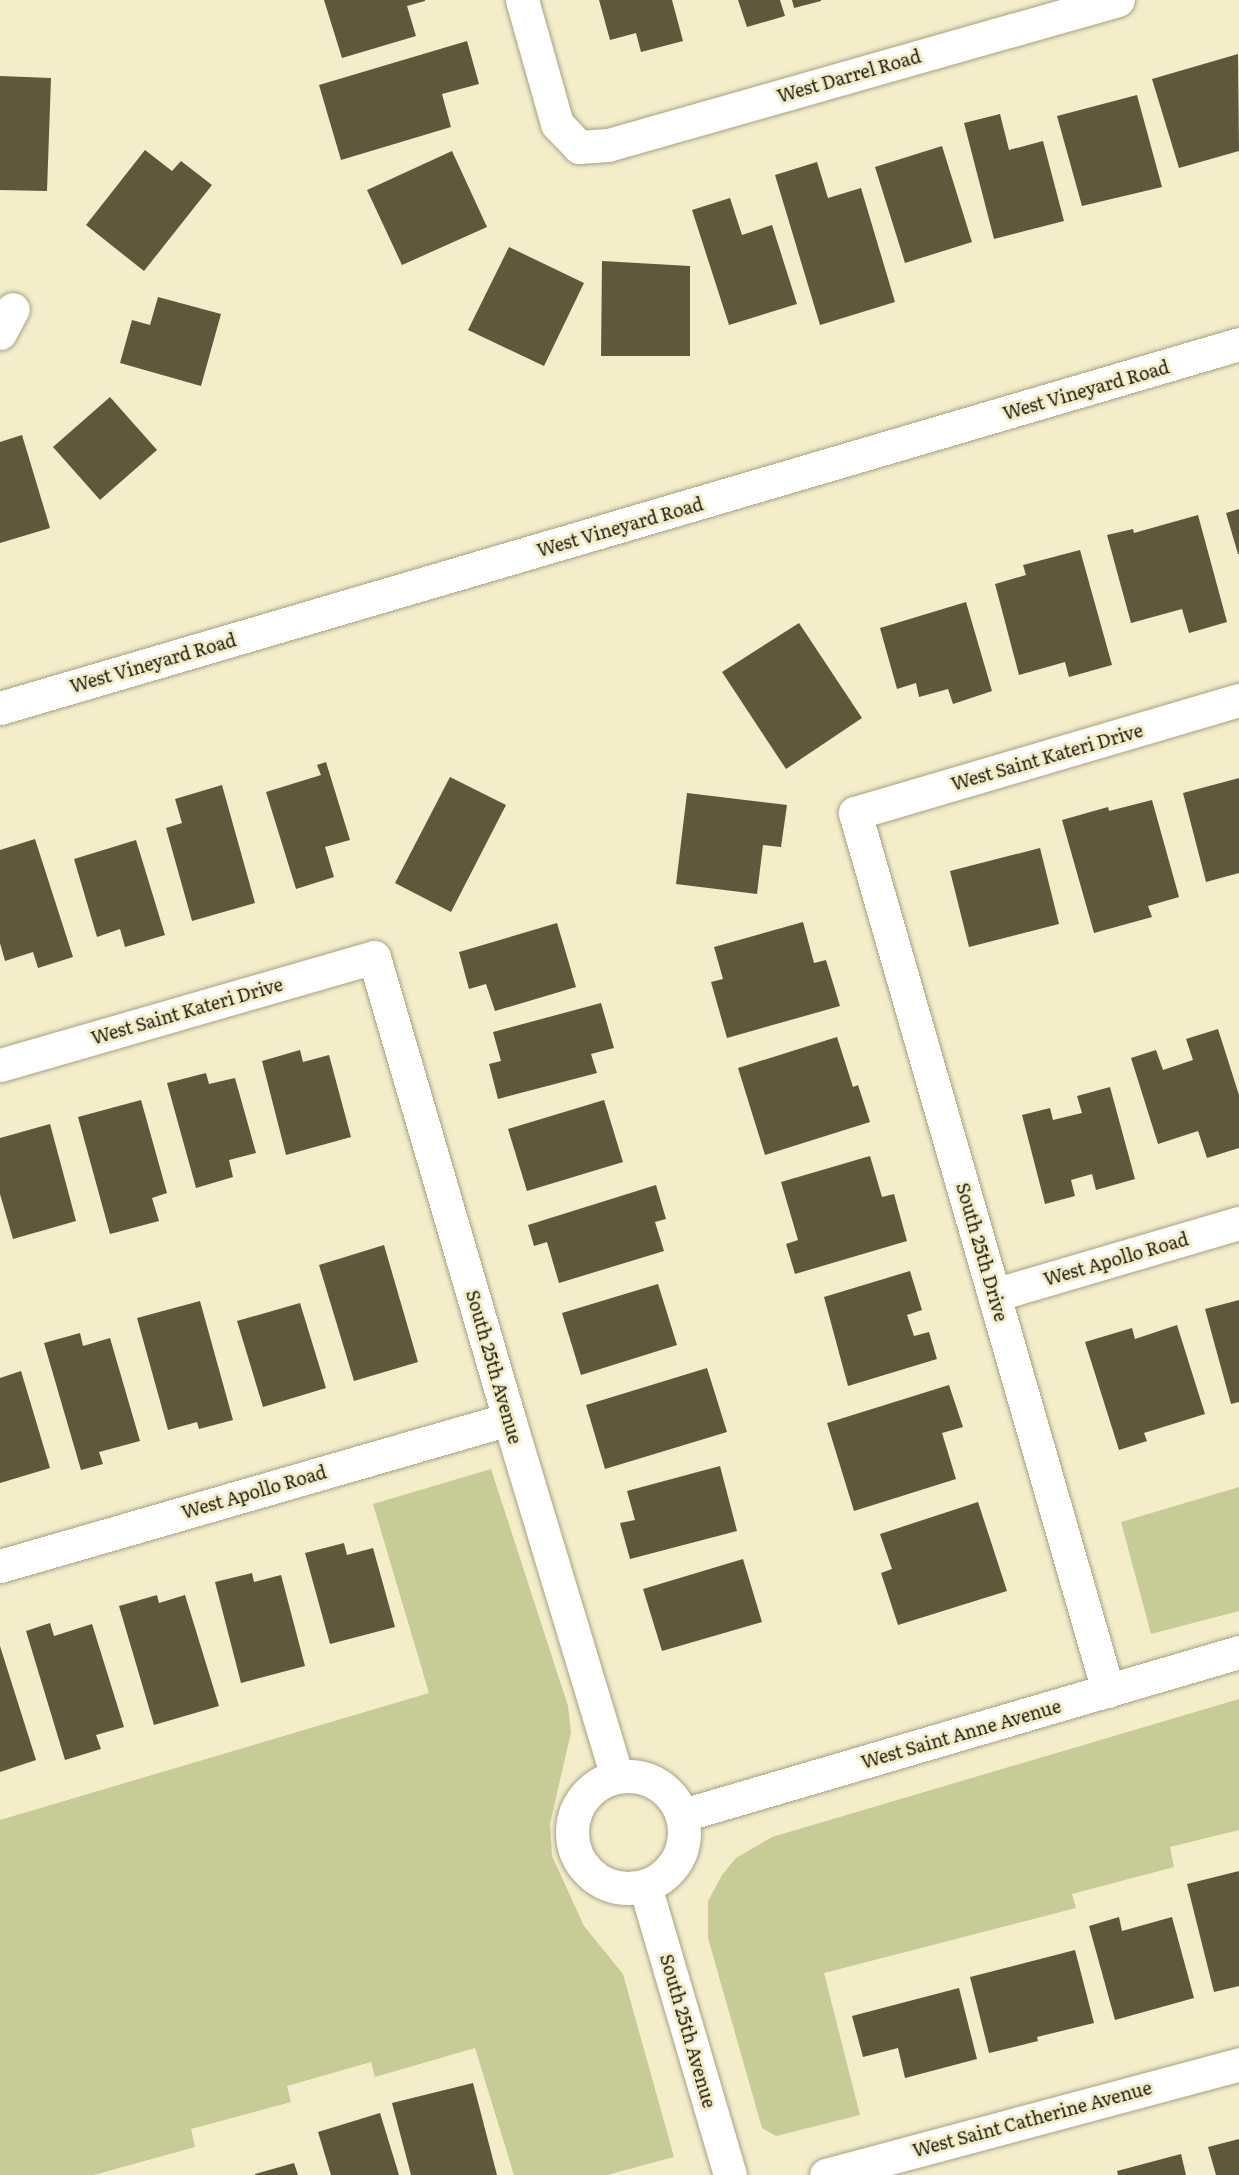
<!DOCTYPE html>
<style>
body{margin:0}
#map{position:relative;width:1239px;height:2175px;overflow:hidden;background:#f4edca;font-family:Literata,serif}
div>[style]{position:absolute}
.green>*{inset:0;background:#c7cb95}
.building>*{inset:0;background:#5f593b}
.roads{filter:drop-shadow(0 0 2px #a8a180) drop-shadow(0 0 2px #a8a180)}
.minor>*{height:33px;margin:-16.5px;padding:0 16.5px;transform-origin:16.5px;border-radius:16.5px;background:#fff}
.minor>.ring{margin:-16.5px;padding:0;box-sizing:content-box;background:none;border:33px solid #fff;border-radius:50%}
span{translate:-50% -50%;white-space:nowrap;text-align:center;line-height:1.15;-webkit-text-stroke:6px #f4edca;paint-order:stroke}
.street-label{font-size:18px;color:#1f1c0f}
</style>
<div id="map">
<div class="green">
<i style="clip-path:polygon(491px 1469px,568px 1706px,571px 1732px,550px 1824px,552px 1856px,584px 1926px,623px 1974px,674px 2157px,607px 2175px,514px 2175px,475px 2048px,375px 2077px,371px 2062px,287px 2086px,291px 2102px,191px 2129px,195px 2147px,94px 2175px,0 2175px,0 1820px,429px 1693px,373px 1504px)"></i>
<i style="clip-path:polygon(1239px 1487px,1239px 1611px,1151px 1634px,1121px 1522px)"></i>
<i style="clip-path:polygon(1239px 1699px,1239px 1830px,1170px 1847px,1174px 1867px,1072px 1894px,1076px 1908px,824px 1973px,860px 2115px,776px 2136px,762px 2128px,708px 1938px,708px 1901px,722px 1875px,736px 1858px,772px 1837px)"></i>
</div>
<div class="building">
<i style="clip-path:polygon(324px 0,425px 0,425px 1px,407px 6px,416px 36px,342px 58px)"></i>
<i style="clip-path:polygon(599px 0,672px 0,683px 41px,641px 52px,636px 33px,610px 40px)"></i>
<i style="clip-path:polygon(738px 0,780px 0,785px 16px,747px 27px)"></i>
<i style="clip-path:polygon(792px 0,821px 0,821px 1px,794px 8px)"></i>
<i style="clip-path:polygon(467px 41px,479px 84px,442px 94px,451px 127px,341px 160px,319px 85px)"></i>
<i style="clip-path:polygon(1238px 54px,1239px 151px,1179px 168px,1152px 79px)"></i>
<i style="clip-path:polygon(0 76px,51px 78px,47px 191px,0 190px)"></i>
<i style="clip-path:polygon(1137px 95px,1162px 187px,1082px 206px,1057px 116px)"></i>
<i style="clip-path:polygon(1000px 114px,1009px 150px,1043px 141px,1064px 221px,994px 239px,964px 123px)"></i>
<i style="clip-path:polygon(942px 146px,972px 242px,905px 263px,875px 167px)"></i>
<i style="clip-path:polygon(145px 150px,172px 171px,181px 161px,212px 185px,144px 271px,86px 225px)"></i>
<i style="clip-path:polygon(452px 151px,487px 227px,402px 265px,367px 190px)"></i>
<i style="clip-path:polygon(817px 162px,828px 198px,861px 188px,895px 302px,820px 325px,775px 175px)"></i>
<i style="clip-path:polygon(730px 198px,742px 235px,772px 225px,797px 304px,729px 325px,692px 210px)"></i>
<i style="clip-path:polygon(509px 247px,584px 283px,544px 366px,468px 330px)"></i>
<i style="clip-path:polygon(602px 261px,690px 266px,690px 356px,601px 356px)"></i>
<i style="clip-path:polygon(158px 297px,221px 314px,201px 386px,120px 363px,132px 320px,150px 325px)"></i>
<i style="clip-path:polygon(110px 397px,157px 450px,100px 500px,53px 447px)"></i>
<i style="clip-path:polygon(22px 435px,50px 528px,0 543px,0 442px)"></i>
<i style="clip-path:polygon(1239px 509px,1239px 554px,1238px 554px,1226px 513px)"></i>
<i style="clip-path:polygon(1198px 515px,1227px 622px,1189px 633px,1182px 609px,1131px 623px,1107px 535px,1133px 529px,1134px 533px)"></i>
<i style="clip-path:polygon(1080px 550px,1112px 665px,1069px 677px,1065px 662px,1019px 675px,995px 584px,1026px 575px,1023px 565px)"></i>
<i style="clip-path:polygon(966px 602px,992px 691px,953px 704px,948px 689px,919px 697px,916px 683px,897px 689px,880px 628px)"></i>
<i style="clip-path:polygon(799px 623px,862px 718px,786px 769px,722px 672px)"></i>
<i style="clip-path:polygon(326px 762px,350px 840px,325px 847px,334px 877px,296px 889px,266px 792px,321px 775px,317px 765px)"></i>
<i style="clip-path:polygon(450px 777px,506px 805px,451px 912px,395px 883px)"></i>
<i style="clip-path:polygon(1239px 778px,1239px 873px,1206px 882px,1183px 793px)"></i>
<i style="clip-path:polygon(222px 785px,255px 903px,192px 921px,166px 828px,182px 823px,175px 799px)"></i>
<i style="clip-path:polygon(687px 793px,787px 805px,781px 847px,763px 845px,757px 894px,676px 884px)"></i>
<i style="clip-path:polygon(1152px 800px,1179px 897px,1148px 906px,1152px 917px,1094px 933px,1062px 820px,1108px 807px,1109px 811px)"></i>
<i style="clip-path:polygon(35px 839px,73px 957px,38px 968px,33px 952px,5px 961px,0 943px,0 850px)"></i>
<i style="clip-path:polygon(136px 840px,165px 935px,125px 947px,120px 929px,97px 937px,74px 859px)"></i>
<i style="clip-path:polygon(1040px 848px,1059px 924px,969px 947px,950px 871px)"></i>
<i style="clip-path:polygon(803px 922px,814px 963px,826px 960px,840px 1006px,727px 1038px,711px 982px,723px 979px,714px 947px)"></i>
<i style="clip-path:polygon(557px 923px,576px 987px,495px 1011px,486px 984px,469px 989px,459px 952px)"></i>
<i style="clip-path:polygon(601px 1003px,614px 1048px,591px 1054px,597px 1073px,498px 1099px,489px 1064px,501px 1061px,493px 1032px)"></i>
<i style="clip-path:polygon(1218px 1029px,1239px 1095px,1239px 1148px,1207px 1158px,1198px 1131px,1158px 1144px,1131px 1058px,1156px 1050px,1163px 1070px,1193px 1060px,1186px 1039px)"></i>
<i style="clip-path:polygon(837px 1037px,853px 1087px,858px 1085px,870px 1122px,765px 1155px,738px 1068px)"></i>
<i style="clip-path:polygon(300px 1050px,303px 1062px,329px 1055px,351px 1137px,286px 1155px,262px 1061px)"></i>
<i style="clip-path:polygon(206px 1073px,209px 1084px,235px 1078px,256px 1153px,229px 1160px,233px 1177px,196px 1188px,167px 1083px)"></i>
<i style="clip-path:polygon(1110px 1087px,1135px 1179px,1096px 1190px,1092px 1174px,1071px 1180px,1075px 1196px,1045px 1204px,1022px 1115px,1050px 1108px,1053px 1120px,1082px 1113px,1077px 1096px)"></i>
<i style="clip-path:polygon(141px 1100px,167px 1193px,152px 1198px,159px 1221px,110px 1234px,78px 1117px)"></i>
<i style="clip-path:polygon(604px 1100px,623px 1162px,527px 1191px,508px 1129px)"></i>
<i style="clip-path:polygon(50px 1124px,76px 1221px,13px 1239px,0 1194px,0 1138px)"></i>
<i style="clip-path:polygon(870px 1156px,882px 1197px,894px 1194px,907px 1241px,795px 1274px,786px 1244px,798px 1240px,781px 1182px)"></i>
<i style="clip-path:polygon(656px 1185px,666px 1219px,655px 1222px,664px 1251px,559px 1283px,547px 1242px,534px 1246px,528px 1225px)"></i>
<i style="clip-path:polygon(384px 1245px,418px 1362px,354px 1381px,319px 1265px)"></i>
<i style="clip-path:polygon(910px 1271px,922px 1310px,907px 1315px,914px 1336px,929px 1332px,937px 1359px,848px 1386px,824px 1297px)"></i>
<i style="clip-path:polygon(658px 1284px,677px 1345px,581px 1375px,562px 1313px)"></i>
<i style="clip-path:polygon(1239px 1300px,1239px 1402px,1231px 1404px,1205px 1309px)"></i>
<i style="clip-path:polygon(200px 1301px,233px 1420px,199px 1429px,197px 1422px,168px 1430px,137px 1318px)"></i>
<i style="clip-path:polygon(300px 1303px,326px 1388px,263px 1407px,237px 1321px)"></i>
<i style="clip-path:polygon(1177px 1325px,1205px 1414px,1144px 1433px,1147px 1441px,1119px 1450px,1085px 1342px,1132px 1328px,1135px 1339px)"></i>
<i style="clip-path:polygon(80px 1333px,83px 1346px,110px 1338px,140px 1441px,99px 1452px,103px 1464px,81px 1470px,44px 1343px)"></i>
<i style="clip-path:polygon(707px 1368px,727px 1432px,605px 1469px,586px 1405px)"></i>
<i style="clip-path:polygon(21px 1371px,50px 1468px,0 1483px,0 1378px)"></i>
<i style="clip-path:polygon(949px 1385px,963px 1427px,942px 1433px,956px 1479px,854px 1511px,827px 1423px)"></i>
<i style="clip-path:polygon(720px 1466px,737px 1531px,630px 1559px,620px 1523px,635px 1520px,627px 1491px)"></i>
<i style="clip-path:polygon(978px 1502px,1007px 1591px,898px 1625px,881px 1573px,892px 1569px,880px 1534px)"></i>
<i style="clip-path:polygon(344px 1543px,347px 1555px,373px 1548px,395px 1627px,330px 1644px,305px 1553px)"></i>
<i style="clip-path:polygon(743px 1559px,762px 1622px,662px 1651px,643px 1589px)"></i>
<i style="clip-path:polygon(252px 1573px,254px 1582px,281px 1575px,305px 1666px,241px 1683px,215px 1582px)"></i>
<i style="clip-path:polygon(157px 1595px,159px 1603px,185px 1595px,219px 1706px,154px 1725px,119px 1606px)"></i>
<i style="clip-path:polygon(50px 1623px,54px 1636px,92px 1624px,124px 1727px,96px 1735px,101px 1749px,65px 1760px,26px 1631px)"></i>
<i style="clip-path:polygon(0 1646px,36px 1760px,0 1772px)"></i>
<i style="clip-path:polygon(1239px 1871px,1239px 1986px,1214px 1992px,1187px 1884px)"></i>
<i style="clip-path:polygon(1119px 1917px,1122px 1931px,1172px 1917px,1194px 1998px,1115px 2020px,1089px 1926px)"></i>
<i style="clip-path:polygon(1075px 1950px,1094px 2023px,1037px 2037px,1038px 2041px,989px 2053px,970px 1977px)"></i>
<i style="clip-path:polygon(959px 1988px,977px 2059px,905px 2078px,898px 2048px,863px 2057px,852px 2016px)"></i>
<i style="clip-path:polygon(473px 2083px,497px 2175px,411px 2175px,392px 2103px)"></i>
<i style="clip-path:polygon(380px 2113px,399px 2175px,331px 2175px,318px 2132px)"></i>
<i style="clip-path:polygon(1239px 2139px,1239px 2175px,1216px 2175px,1208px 2147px)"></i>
<i style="clip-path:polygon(1181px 2154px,1186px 2175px,1118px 2175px,1117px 2171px)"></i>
<i style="clip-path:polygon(294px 2163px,298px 2175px,255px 2175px,255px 2174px)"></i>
</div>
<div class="roads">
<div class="minor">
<i style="left:522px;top:0;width:129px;rotate:74.2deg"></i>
<i style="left:557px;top:124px;width:32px;rotate:46deg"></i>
<i style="left:579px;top:147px;width:29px;rotate:-4deg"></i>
<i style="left:608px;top:145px;width:530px;rotate:-15.87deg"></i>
<i style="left:0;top:333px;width:27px;rotate:-62deg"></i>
<i style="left:0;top:708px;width:1291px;rotate:-16.37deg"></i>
<i style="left:0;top:1065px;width:389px;rotate:-16.1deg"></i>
<i style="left:374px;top:957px;width:481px;rotate:73.7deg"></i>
<i style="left:509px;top:1419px;width:373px;rotate:73.2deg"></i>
<i style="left:994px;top:1295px;width:255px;rotate:-16.4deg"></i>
<i style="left:0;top:1566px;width:530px;rotate:-16.11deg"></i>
<i style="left:1108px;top:1691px;width:914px;rotate:-106.07deg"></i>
<i style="left:855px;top:813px;width:400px;rotate:-16.4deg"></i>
<i class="ring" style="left:572px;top:1776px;width:79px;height:79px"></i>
<i style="left:683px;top:1815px;width:579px;rotate:-16.34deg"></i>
<i style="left:645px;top:1886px;width:301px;rotate:73.6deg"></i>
<i style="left:826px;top:2175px;width:428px;rotate:-15deg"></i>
</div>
</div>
<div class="street-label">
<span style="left:849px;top:76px;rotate:-16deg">West Darrel Road</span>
<span style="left:1086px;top:390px;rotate:-16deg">West Vineyard Road</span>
<span style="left:620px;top:527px;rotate:-16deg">West Vineyard Road</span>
<span style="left:153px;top:663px;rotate:-16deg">West Vineyard Road</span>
<span style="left:1047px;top:757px;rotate:-16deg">West Saint Kateri Drive</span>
<span style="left:187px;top:1011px;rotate:-16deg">West Saint Kateri Drive</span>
<span style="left:982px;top:1252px;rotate:74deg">South 25th Drive</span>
<span style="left:1116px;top:1259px;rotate:-16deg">West Apollo Road</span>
<span style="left:494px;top:1367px;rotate:74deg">South 25th Avenue</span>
<span style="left:254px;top:1492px;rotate:-16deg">West Apollo Road</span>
<span style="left:961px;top:1734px;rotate:-16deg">West Saint Anne Avenue</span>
<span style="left:688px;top:2031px;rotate:74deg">South 25th Avenue</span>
<span style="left:1032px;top:2119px;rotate:-15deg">West Saint Catherine Avenue</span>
</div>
</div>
